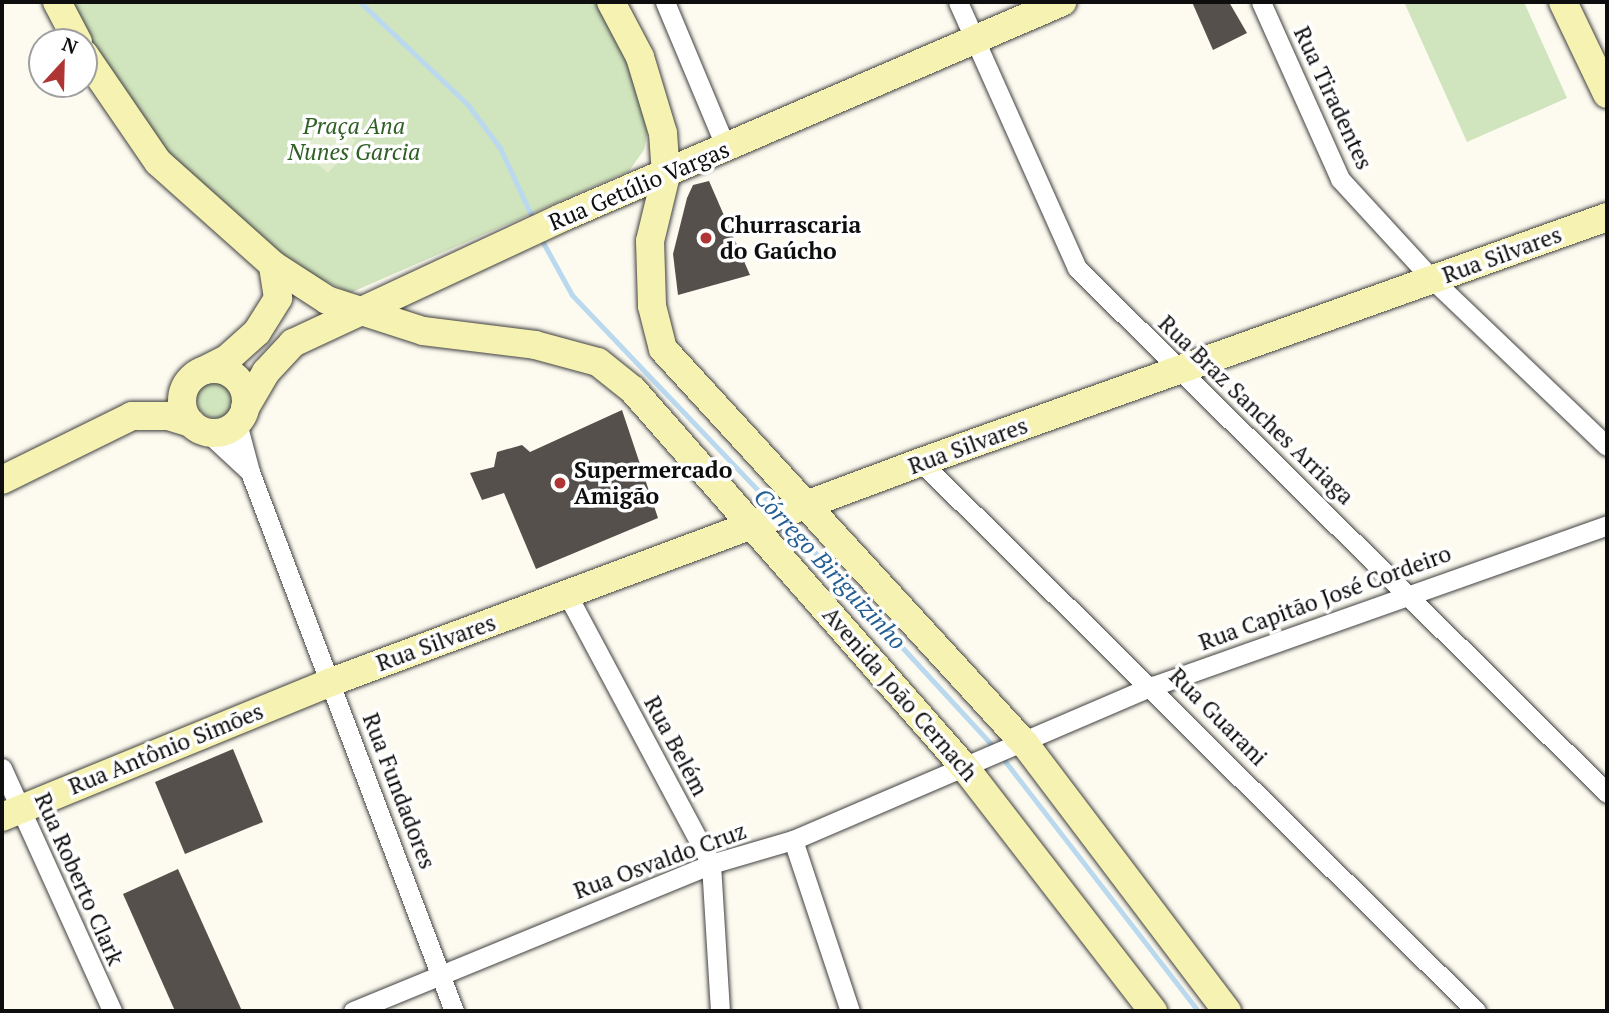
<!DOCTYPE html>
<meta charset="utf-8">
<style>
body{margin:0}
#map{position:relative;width:1609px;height:1013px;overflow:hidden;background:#fdfbf0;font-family:"PT Serif",serif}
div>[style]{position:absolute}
.green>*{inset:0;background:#d0e4bd}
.round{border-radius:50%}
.pitch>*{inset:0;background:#e1edce}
.stream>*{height:5px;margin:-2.5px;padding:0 2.5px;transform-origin:2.5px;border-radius:2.5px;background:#bad9ef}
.building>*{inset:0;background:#55504b}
.roads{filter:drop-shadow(0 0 2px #414141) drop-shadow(0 0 2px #414141)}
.street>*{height:19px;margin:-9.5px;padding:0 9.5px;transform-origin:9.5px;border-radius:9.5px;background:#fff}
.secondary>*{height:28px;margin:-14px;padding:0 14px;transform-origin:14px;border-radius:14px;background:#f6f2b2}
.secondary>.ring{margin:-14px;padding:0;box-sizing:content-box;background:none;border:28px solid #f6f2b2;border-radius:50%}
.dots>*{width:19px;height:19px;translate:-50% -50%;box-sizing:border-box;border:4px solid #fff;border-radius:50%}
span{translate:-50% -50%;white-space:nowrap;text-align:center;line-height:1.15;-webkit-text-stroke:7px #fff;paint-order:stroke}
.street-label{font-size:23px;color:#0e0e0e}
.park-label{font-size:23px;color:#2f5f25;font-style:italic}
.poi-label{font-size:23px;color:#0e0e0e;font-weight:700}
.left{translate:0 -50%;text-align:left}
.water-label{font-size:24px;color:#245e92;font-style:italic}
.frame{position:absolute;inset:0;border:4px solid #0e0e0e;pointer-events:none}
.north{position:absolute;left:28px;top:28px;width:70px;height:70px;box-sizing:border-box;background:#fff;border:2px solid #9f9f9f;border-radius:50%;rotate:22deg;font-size:19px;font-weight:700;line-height:28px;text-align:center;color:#0e0e0e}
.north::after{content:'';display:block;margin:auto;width:24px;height:32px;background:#af3535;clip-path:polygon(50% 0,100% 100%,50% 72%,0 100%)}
</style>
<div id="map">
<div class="green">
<i style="clip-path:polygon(67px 2px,604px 2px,649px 123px,644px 150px,629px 171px,350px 293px,287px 263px,157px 144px)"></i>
<i style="clip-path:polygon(1524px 2px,1567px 98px,1467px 142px,1405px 4px)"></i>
<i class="round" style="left:197px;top:380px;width:38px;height:38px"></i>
</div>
<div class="pitch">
<i style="clip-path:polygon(330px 119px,356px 141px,328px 173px,302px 151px)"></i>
</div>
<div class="stream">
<i style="left:360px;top:2px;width:149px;rotate:43.6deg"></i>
<i style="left:468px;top:105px;width:54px;rotate:53.3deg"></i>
<i style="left:500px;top:148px;width:81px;rotate:65deg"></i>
<i style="left:540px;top:237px;width:66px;rotate:61.1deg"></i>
<i style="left:572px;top:295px;width:294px;rotate:46.4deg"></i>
<i style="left:786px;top:521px;width:309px;rotate:47.4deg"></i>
<i style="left:1001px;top:756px;width:322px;rotate:52.3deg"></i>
</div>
<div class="building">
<i style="clip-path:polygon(1192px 2px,1229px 2px,1247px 33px,1213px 50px)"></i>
<i style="clip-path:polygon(709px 181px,750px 275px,678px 295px,673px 254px,687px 198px,693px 185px)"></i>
<i style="clip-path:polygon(622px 410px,658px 518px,536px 569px,504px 493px,482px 500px,470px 473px,494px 467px,497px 452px,522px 445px,530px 452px)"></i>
<i style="clip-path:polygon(233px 749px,263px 822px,185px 854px,155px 782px)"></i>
<i style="clip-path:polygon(178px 869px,242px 1011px,175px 1011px,123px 894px)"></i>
</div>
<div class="roads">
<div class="street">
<i style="left:665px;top:2px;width:158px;rotate:67.3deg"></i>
<i style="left:958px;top:2px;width:291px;rotate:65.9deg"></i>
<i style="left:1077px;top:268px;width:746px;rotate:44.73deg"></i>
<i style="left:1261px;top:2px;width:194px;rotate:65.9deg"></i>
<i style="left:1340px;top:179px;width:137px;rotate:47.4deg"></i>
<i style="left:1433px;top:280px;width:240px;rotate:43.7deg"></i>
<i style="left:237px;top:423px;width:51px;rotate:75.1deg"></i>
<i style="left:250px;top:472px;width:576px;rotate:69.27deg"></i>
<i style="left:206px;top:431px;width:60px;rotate:43deg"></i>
<i style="left:921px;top:462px;width:781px;rotate:44.69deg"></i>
<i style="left:568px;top:596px;width:304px;rotate:61.9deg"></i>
<i style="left:711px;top:864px;width:147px;rotate:86.5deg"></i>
<i style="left:2px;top:768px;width:267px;rotate:65.6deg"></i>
<i style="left:793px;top:840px;width:180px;rotate:71.6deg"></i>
<i style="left:353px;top:1011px;width:387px;rotate:-22.3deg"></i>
<i style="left:711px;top:864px;width:85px;rotate:-16.3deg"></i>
<i style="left:793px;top:840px;width:392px;rotate:-23.2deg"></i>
<i style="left:1153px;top:686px;width:482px;rotate:-19.5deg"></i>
</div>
<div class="secondary">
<i style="left:57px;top:2px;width:45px;rotate:62.3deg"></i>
<i style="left:611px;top:2px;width:62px;rotate:62.2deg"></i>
<i style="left:640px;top:57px;width:79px;rotate:73.2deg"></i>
<i style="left:663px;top:133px;width:42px;rotate:85.9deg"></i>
<i style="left:666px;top:175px;width:68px;rotate:103.6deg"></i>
<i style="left:650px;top:241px;width:65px;rotate:88.2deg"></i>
<i style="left:652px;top:306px;width:44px;rotate:75.7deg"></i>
<i style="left:663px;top:349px;width:536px;rotate:47.5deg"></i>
<i style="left:1025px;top:744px;width:335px;rotate:52.9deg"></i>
<i style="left:1563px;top:2px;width:102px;rotate:64.4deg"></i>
<i style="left:84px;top:54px;width:131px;rotate:55.6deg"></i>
<i style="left:158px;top:162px;width:154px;rotate:41.8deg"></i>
<i style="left:273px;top:265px;width:64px;rotate:32.9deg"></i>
<i style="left:327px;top:300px;width:101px;rotate:17.9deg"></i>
<i style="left:423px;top:331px;width:113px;rotate:7.1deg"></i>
<i style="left:535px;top:345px;width:65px;rotate:15.1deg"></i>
<i style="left:598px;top:362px;width:45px;rotate:38.7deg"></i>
<i style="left:633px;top:390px;width:505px;rotate:48.7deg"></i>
<i style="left:966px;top:769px;width:306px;rotate:52.3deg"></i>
<i class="ring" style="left:182px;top:369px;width:36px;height:36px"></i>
<i style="left:205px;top:370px;width:25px;rotate:-27deg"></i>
<i style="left:227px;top:359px;width:40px;rotate:-42deg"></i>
<i style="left:257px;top:332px;width:40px;rotate:-58deg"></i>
<i style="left:278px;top:298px;width:33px;rotate:-99deg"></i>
<i style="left:245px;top:408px;width:42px;rotate:-59.7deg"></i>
<i style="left:266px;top:372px;width:40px;rotate:-47deg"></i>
<i style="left:293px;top:343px;width:296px;rotate:-25deg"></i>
<i style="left:561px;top:218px;width:546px;rotate:-23.32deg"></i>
<i style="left:2px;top:480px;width:145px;rotate:-26.2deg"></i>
<i style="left:132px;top:416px;width:36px"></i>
<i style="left:168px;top:416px;width:24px;rotate:17deg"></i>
<i style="left:2px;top:817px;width:356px;rotate:-22.3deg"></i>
<i style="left:331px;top:682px;width:630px;rotate:-20.45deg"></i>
<i style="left:921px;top:462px;width:728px;rotate:-19.65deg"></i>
</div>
</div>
<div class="dots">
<i style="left:706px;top:238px;background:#af3535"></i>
<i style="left:560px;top:483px;background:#af3535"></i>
</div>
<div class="street-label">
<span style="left:1333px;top:98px;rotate:65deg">Rua Tiradentes</span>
<span style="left:639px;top:186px;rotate:-23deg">Rua Getúlio Vargas</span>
<span style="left:1502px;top:255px;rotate:-20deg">Rua Silvares</span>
<span style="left:1256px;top:410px;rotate:44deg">Rua Braz Sanches Arriaga</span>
<span style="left:968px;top:446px;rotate:-20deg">Rua Silvares</span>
<span style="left:1325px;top:598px;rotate:-20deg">Rua Capitão José Cordeiro</span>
<span style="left:436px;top:643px;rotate:-20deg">Rua Silvares</span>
<span style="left:900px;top:694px;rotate:49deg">Avenida João Cernach</span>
<span style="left:1218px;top:717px;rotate:45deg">Rua Guarani</span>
<span style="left:676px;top:746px;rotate:62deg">Rua Belém</span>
<span style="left:166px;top:749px;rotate:-22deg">Rua Antônio Simões</span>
<span style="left:399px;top:791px;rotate:69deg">Rua Fundadores</span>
<span style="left:660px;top:861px;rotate:-20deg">Rua Osvaldo Cruz</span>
<span style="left:79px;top:879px;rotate:66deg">Rua Roberto Clark</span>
</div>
<div class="park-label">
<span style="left:354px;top:139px">Praça Ana<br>Nunes Garcia</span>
</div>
<div class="poi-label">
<span class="left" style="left:720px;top:238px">Churrascaria<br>do Gaúcho</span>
<span class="left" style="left:574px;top:483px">Supermercado<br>Amigão</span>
</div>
<div class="water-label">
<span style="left:830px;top:569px;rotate:47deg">Córrego Biriguizinho</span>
</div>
<div class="frame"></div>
<div class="north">N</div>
</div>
